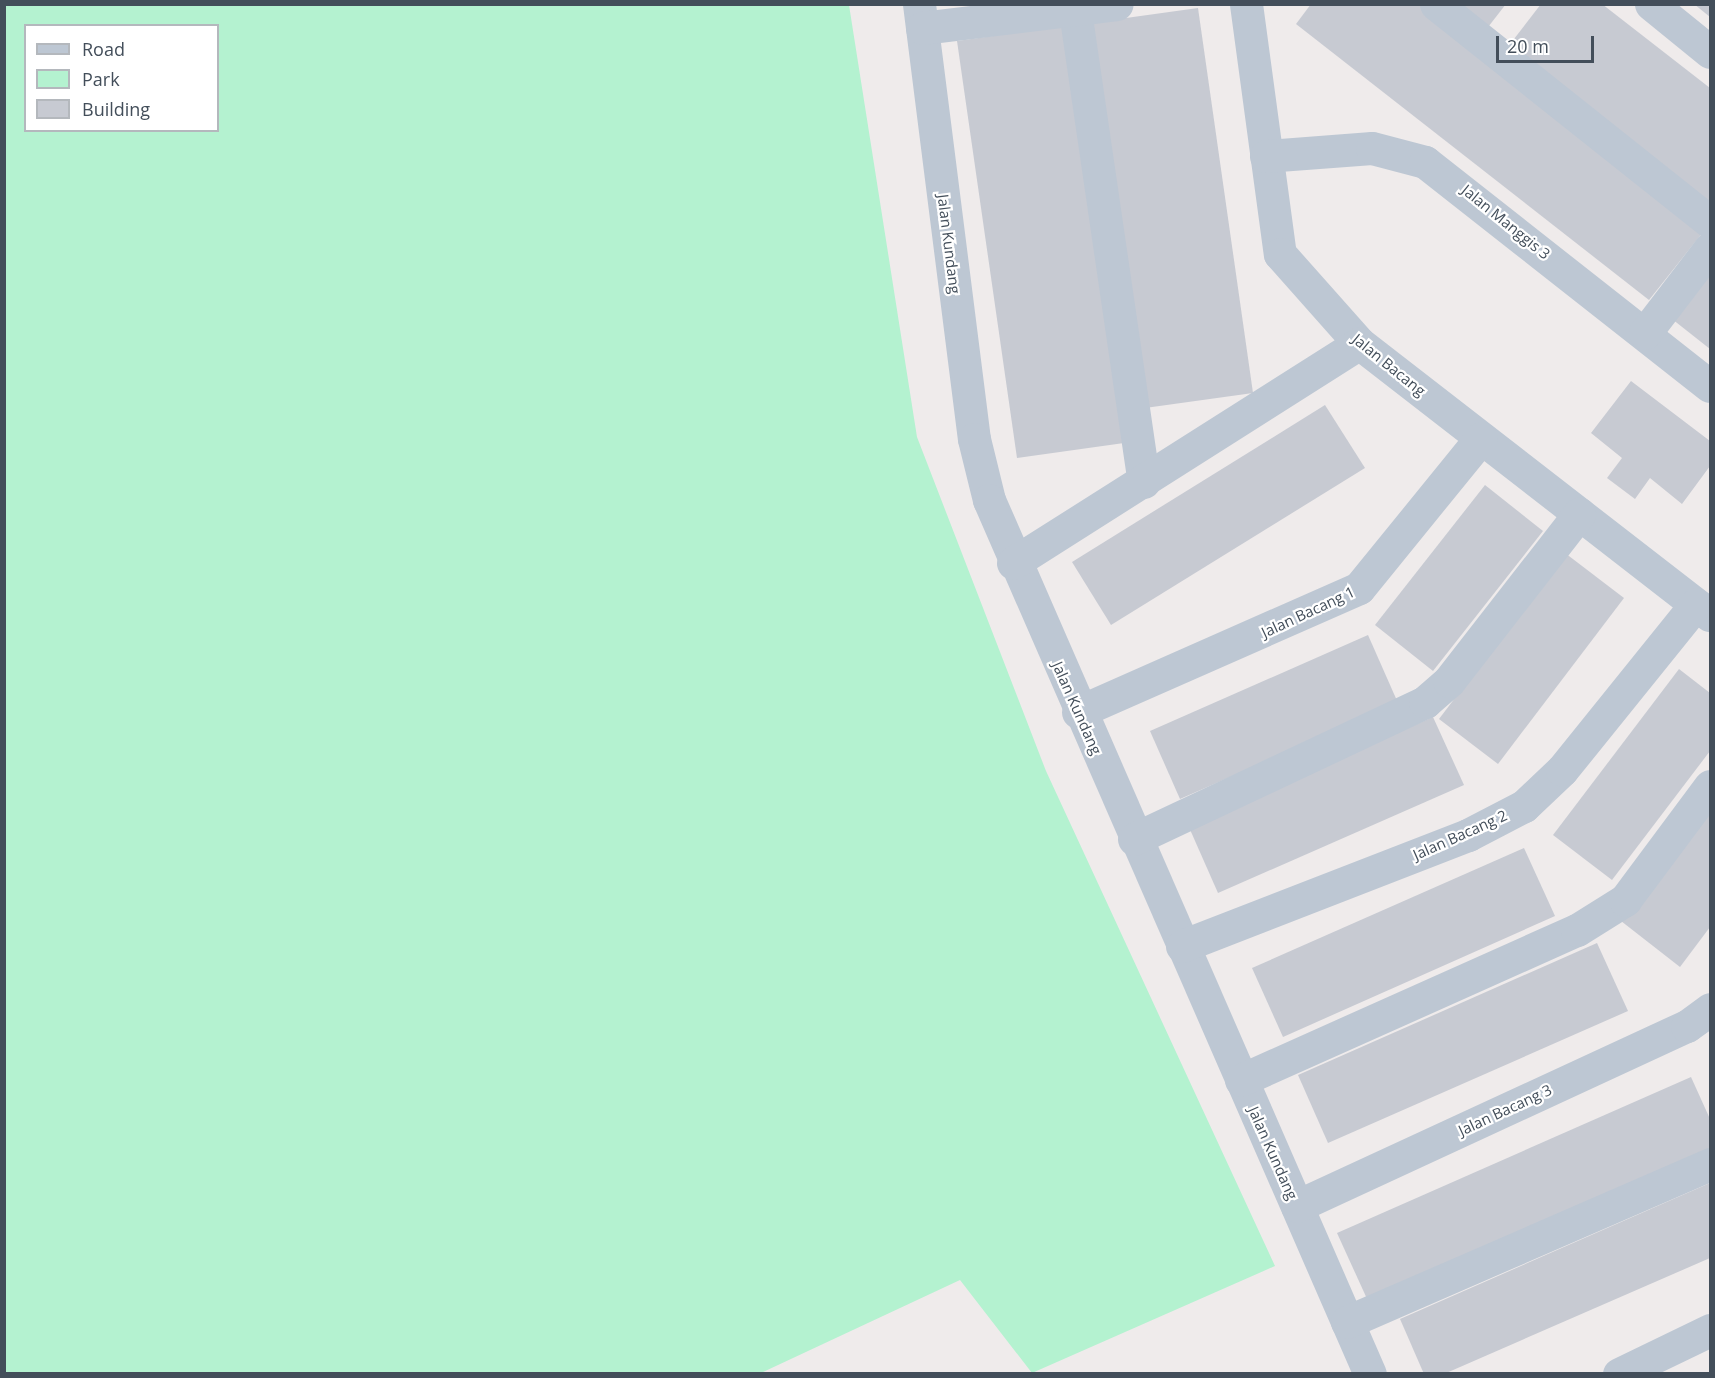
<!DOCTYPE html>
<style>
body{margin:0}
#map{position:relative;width:1715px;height:1378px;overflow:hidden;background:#efebeb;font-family:"Open Sans",sans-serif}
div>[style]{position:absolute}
.green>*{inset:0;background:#b4f2d0}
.building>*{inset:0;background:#c7cad2}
.minor>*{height:33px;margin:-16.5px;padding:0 16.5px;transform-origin:16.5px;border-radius:16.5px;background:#bdc7d3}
span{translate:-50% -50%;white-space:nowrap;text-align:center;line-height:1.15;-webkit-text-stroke:4.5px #fff;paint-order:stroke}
.street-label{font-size:15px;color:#434e5a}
.frame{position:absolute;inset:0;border:6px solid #434e5a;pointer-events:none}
.legend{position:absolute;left:24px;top:24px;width:195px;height:108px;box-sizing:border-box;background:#fff;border:2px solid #b4b8bd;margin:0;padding:8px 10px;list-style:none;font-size:18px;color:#434e5a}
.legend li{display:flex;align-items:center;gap:12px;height:30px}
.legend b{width:30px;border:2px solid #b4b8bd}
.scale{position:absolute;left:1496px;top:36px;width:98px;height:27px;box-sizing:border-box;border:3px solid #434e5a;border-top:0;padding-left:8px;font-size:18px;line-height:21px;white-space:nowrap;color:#434e5a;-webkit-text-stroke:4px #fff;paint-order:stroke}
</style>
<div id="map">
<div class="green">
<i style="clip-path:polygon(evenodd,5px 4px,849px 5px,917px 437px,1046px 771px,1275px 1266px,1032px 1373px,960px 1280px,761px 1373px,5px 1373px,5px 4px,26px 26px,218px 26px,218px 130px,26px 130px,26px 26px)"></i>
</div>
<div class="building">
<i style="clip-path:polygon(1311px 4px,1422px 4px,1707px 227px,1649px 300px,1296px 24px)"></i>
<i style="clip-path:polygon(1451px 4px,1506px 4px,1485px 31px)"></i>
<i style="clip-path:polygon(1541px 4px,1602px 4px,1710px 88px,1710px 206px,1507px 48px)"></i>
<i style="clip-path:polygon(1694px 4px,1710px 4px,1710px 17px)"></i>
<i style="clip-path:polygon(1198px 8px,1253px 393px,1145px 408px,1090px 23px)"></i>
<i style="clip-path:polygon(1064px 26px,1124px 443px,1017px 458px,957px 41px)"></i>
<i style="clip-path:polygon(1710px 269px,1710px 349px,1672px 319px)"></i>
<i style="clip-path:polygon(1631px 381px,1710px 441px,1710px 466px,1682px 504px,1650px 478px,1635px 499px,1607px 478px,1622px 458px,1591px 433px)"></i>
<i style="clip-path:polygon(1325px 405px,1365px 468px,1111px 625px,1072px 562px)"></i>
<i style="clip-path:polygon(1485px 485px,1543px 531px,1433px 671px,1375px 625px)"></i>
<i style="clip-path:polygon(1565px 553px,1624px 598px,1498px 764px,1439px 719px)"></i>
<i style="clip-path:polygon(1368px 635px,1398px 703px,1180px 799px,1150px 731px)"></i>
<i style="clip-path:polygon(1679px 669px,1710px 693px,1710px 751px,1612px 880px,1553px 835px)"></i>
<i style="clip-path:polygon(1433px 717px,1464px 785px,1218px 893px,1188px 825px)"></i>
<i style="clip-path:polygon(1710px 804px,1710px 927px,1680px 967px,1621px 921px)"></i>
<i style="clip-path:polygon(1524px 848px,1555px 916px,1283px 1037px,1252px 968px)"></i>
<i style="clip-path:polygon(1597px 943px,1628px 1011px,1328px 1143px,1298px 1075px)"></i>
<i style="clip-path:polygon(1691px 1077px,1710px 1119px,1710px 1150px,1368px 1301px,1337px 1233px)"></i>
<i style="clip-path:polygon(1710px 1183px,1710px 1258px,1444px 1374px,1424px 1374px,1400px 1319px)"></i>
</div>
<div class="minor">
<i style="left:919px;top:4px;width:438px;rotate:82.8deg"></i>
<i style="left:974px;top:439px;width:63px;rotate:76.2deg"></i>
<i style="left:989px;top:500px;width:953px;rotate:66.45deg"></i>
<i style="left:1074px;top:4px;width:483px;rotate:81.7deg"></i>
<i style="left:1246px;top:4px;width:252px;rotate:82.3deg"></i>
<i style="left:1280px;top:254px;width:119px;rotate:48.4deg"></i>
<i style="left:1359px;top:343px;width:444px;rotate:37.8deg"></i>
<i style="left:1436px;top:4px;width:350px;rotate:38.5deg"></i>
<i style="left:1651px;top:4px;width:76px;rotate:39.1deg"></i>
<i style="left:922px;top:28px;width:196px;rotate:-7deg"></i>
<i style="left:1266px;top:156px;width:106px;rotate:-4.3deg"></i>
<i style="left:1372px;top:148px;width:55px;rotate:14.8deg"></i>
<i style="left:1425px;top:162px;width:362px;rotate:38.2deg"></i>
<i style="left:1645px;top:333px;width:107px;rotate:-52.6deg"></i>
<i style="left:1013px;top:563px;width:410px;rotate:-32.4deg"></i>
<i style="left:1078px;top:712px;width:307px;rotate:-23.8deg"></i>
<i style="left:1359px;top:588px;width:193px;rotate:-50.9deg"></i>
<i style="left:1134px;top:839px;width:322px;rotate:-25.2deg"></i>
<i style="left:1425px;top:702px;width:32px;rotate:-41deg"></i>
<i style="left:1449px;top:681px;width:212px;rotate:-52.1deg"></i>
<i style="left:1182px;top:946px;width:307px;rotate:-21.2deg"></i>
<i style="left:1468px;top:835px;width:63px;rotate:-27.4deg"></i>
<i style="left:1524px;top:806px;width:52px;rotate:-43.5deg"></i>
<i style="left:1562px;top:770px;width:213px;rotate:-51.1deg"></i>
<i style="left:1241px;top:1080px;width:368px;rotate:-24.1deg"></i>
<i style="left:1577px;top:930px;width:57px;rotate:-32deg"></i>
<i style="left:1625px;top:900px;width:142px;rotate:-53.3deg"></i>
<i style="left:1297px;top:1206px;width:430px;rotate:-24.8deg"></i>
<i style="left:1687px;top:1026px;width:29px;rotate:-36deg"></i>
<i style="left:1347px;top:1322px;width:396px;rotate:-23.5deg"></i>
<i style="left:1619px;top:1374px;width:101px;rotate:-25.8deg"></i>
</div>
<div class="street-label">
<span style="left:1506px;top:222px;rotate:39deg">Jalan Manggis 3</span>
<span style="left:949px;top:244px;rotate:83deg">Jalan Kundang</span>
<span style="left:1389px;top:365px;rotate:39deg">Jalan Bacang</span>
<span style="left:1308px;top:612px;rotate:-25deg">Jalan Bacang 1</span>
<span style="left:1077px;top:708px;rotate:66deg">Jalan Kundang</span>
<span style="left:1460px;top:835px;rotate:-24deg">Jalan Bacang 2</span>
<span style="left:1505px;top:1110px;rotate:-25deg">Jalan Bacang 3</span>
<span style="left:1273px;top:1153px;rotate:66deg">Jalan Kundang</span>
</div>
<div class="frame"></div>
<ul class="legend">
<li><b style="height:8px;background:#bdc7d3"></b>Road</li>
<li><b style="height:16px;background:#b4f2d0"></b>Park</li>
<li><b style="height:16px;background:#c7cad2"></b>Building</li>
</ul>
<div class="scale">20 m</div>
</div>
